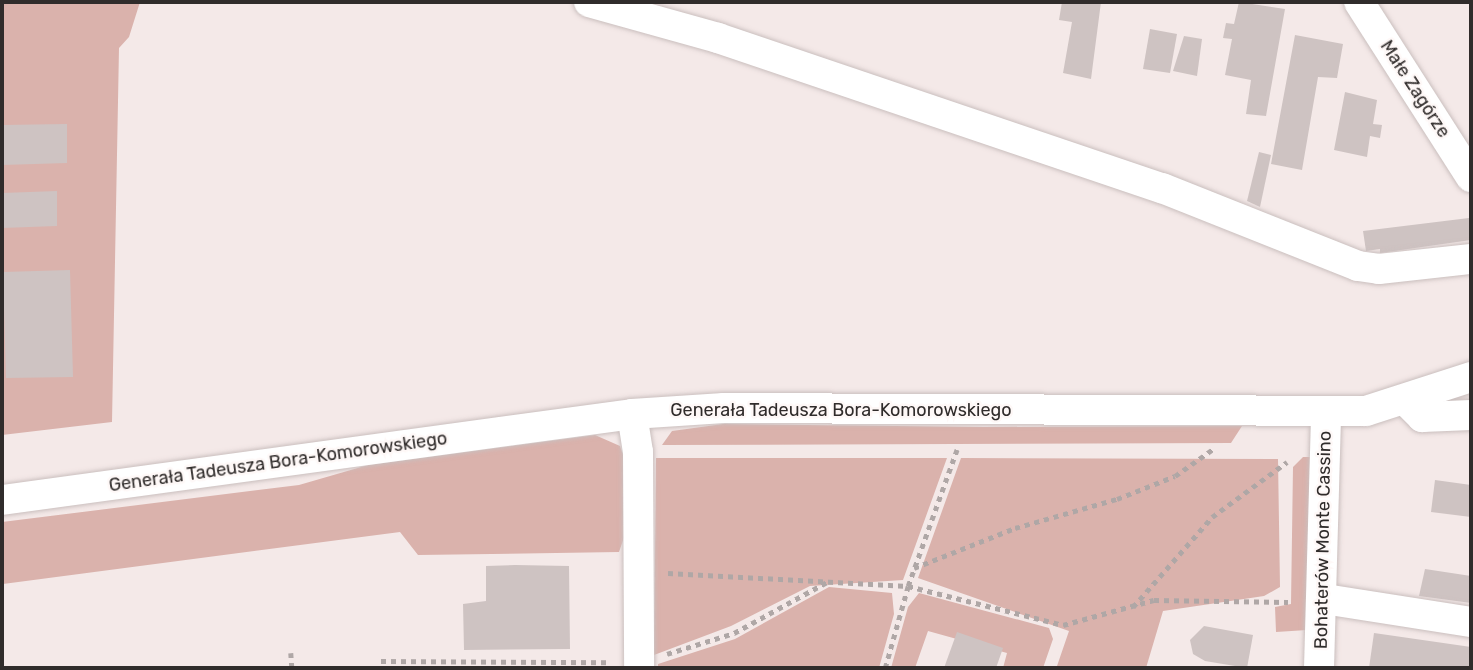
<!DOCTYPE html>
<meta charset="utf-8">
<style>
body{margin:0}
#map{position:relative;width:1473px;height:670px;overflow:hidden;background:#f4e9e8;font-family:Rubik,sans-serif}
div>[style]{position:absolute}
.green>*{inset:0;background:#dab2ac}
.building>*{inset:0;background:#cec3c2}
.path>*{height:4.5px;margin-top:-2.25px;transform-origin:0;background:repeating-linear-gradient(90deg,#afa7a6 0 5px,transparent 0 10px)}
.roads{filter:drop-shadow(0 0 2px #cabfbe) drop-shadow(0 0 2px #cabfbe)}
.minor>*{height:30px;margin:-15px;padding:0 15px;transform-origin:15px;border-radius:15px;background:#fff}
span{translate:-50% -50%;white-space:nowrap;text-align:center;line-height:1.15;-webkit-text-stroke:5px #fef8f7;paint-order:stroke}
.street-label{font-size:18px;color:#302c2b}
.frame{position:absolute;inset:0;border:4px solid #302c2b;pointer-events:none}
</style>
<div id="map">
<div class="green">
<i style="clip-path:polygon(2px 2px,140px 2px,129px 37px,119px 48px,112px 422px,2px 435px)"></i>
<i style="clip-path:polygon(723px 424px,984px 427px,1242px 426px,1231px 443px,662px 445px,672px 431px)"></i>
<i style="clip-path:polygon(595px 435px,620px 446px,628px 470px,629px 523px,619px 552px,418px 555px,400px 532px,3px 584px,2px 627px,2px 522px,299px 485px,368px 465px)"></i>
<i style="clip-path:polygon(1303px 457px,1310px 457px,1307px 630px,1276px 632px,1275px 607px,1291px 604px,1293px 467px)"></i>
<i style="clip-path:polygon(656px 458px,947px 458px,903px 580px,810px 586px,731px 626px,654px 655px)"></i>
<i style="clip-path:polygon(961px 458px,1278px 459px,1280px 587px,1264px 596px,1163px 611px,1146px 668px,1057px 666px,1069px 631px,918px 578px)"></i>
<i style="clip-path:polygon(829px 587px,892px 593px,894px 614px,879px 668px,658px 668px,658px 664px,735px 639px)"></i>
<i style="clip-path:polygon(919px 593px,1049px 628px,1053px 639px,1043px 668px,1003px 668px,1007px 653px,928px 631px,915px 668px,891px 668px,908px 607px)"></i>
</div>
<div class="building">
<i style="clip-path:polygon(1062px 2px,1101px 2px,1091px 79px,1063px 73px,1072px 22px,1059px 20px)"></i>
<i style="clip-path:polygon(1239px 2px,1285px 9px,1266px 116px,1246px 114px,1251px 80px,1225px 75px,1232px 39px,1223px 38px,1226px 23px,1234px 24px)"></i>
<i style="clip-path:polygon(1150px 29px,1177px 34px,1170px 73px,1143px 69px)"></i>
<i style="clip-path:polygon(1295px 35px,1343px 44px,1337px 78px,1318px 77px,1302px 170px,1271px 164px)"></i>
<i style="clip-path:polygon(1184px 36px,1202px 39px,1197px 76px,1173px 71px)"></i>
<i style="clip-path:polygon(1345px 92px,1377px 100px,1373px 124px,1382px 125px,1380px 138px,1370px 136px,1367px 157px,1334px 150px)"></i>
<i style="clip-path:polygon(67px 124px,67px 163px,2px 165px,2px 125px)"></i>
<i style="clip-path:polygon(1259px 152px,1271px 155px,1260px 207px,1247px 201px)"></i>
<i style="clip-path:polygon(57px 191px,57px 226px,2px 228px,2px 193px)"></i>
<i style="clip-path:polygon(1469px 218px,1471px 240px,1380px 253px,1380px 249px,1366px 251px,1363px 231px)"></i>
<i style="clip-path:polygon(70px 270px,73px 377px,6px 378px,3px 272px)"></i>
<i style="clip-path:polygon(1435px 480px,1471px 485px,1471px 517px,1431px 512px)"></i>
<i style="clip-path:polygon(515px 565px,569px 566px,570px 649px,464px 650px,463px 604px,486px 601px,486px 566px)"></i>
<i style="clip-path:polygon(1425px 569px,1471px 576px,1471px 603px,1419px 596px)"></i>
<i style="clip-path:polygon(1204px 626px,1253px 635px,1247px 668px,1205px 661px,1193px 654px,1190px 640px)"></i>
<i style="clip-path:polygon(957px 632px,1003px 648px,996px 668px,944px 668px)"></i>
<i style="clip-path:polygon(1374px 633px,1471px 647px,1471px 668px,1369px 668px)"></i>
</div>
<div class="path">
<i style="left:914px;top:568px;width:109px;rotate:-21.6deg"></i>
<i style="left:1015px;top:528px;width:106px;rotate:-15.9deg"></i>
<i style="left:1117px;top:499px;width:62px;rotate:-21.6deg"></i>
<i style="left:1175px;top:476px;width:47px;rotate:-35.4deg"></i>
<i style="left:668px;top:573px;width:240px;rotate:3.1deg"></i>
<i style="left:908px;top:586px;width:160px;rotate:14.1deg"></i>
<i style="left:1063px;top:625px;width:94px;rotate:-15.4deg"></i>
<i style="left:1154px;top:600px;width:134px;rotate:0.9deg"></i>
<i style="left:1133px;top:607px;width:120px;rotate:-48.7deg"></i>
<i style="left:1212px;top:517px;width:93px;rotate:-36.3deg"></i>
<i style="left:291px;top:653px;width:15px;rotate:86deg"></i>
<i style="left:667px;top:654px;width:70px;rotate:-17.4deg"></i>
<i style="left:734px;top:633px;width:106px;rotate:-28.7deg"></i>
<i style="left:381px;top:661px;width:229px;rotate:0.3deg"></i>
<i style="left:885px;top:668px;width:85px;rotate:-74.3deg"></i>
<i style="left:908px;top:586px;width:145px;rotate:-70.3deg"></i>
</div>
<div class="roads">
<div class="minor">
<i style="left:589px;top:2px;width:134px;rotate:15.6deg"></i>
<i style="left:718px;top:38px;width:469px;rotate:18.7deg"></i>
<i style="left:1162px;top:188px;width:211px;rotate:21.7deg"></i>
<i style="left:1358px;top:266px;width:21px;rotate:8deg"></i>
<i style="left:1379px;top:269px;width:93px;rotate:-6.2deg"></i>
<i style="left:1359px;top:2px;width:208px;rotate:57.4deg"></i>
<i style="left:1406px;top:401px;width:23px;rotate:45deg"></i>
<i style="left:1422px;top:417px;width:49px;rotate:-2.3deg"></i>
<i style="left:632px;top:414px;width:38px;rotate:81deg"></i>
<i style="left:638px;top:452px;width:216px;rotate:89.7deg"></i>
<i style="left:2px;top:500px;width:636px;rotate:-7.77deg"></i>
<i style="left:632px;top:414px;width:92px;rotate:-3.7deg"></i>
<i style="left:724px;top:408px;width:642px;rotate:0.27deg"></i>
<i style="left:1366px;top:411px;width:110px;rotate:-17.9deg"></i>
<i style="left:1324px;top:599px;width:149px;rotate:8.9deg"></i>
<i style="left:1319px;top:668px;width:256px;rotate:-88.4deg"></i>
</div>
</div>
<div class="street-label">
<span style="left:1415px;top:89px;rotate:57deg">Małe Zagórze</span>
<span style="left:841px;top:410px">Generała Tadeusza Bora-Komorowskiego</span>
<span style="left:278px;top:462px;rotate:-8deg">Generała Tadeusza Bora-Komorowskiego</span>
<span style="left:1323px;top:540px;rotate:-89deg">Bohaterów Monte Cassino</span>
</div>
<div class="frame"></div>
</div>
